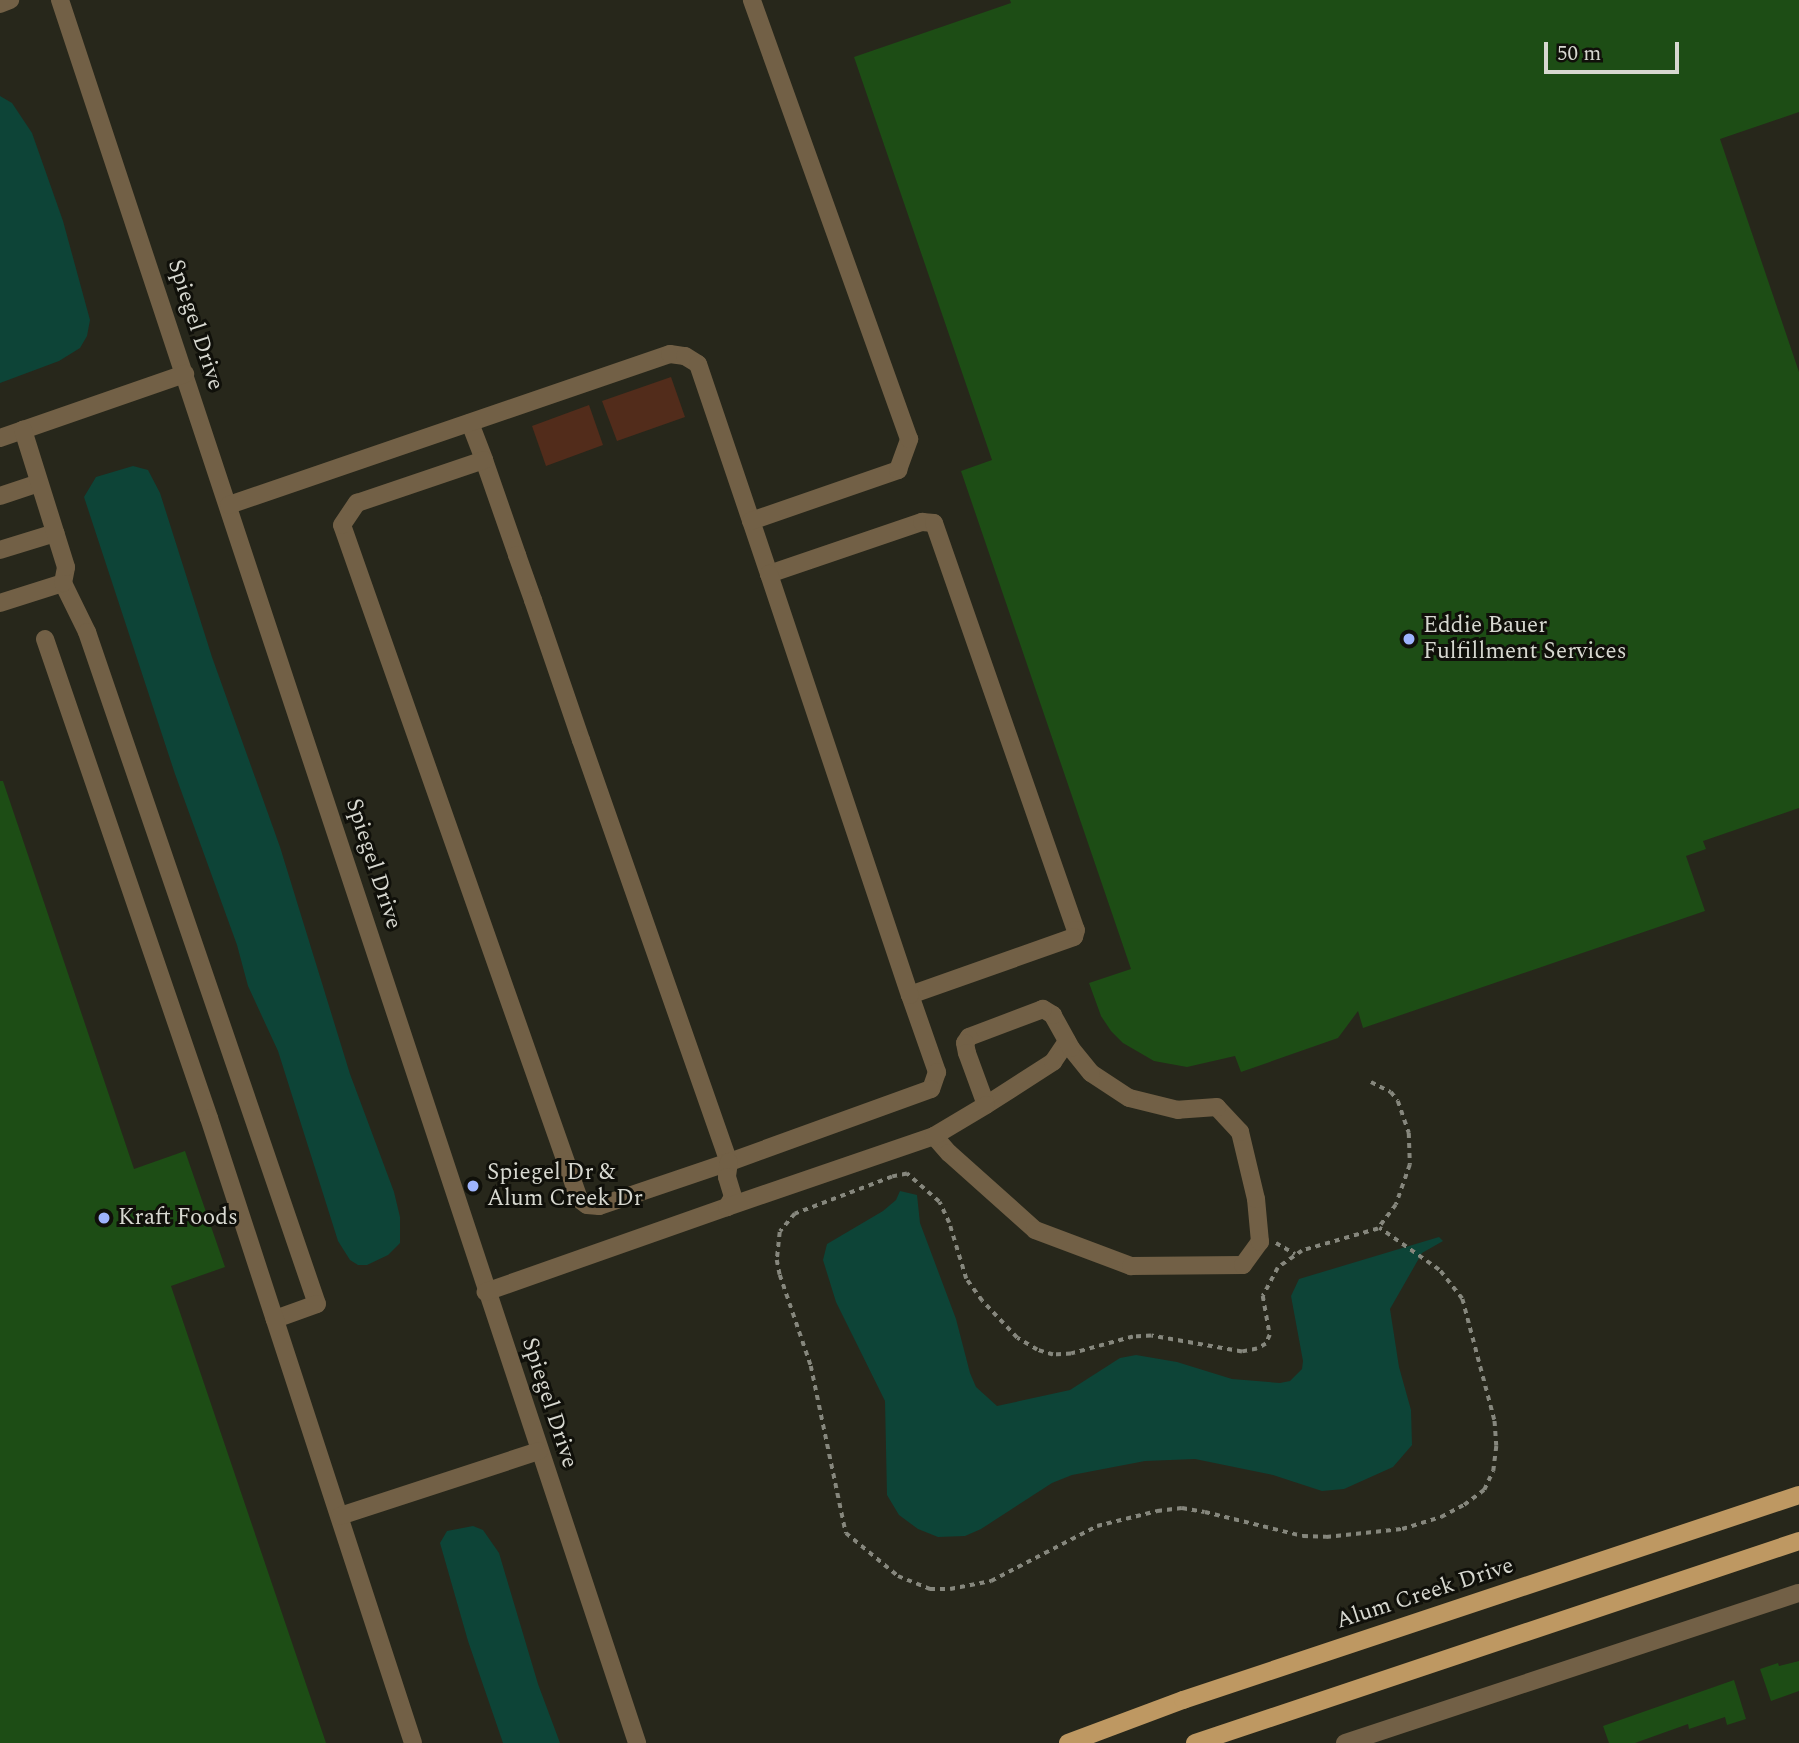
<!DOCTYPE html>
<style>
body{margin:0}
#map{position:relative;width:1799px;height:1743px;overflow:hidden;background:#27271b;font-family:Spectral,serif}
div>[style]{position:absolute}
.green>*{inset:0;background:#522c1b}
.water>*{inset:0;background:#0d4437}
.building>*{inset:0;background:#1d4d15}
.path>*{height:3.5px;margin-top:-1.75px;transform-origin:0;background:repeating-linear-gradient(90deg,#86877d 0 5px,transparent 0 10px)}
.minor>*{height:18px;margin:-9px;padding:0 9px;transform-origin:9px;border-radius:9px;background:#726046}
.major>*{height:18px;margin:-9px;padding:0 9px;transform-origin:9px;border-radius:9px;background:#be9862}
.dots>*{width:19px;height:19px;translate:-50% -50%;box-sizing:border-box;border:4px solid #10100a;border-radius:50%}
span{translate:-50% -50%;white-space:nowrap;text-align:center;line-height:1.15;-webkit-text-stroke:6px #10100a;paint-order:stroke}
.street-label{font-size:23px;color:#d7d8d0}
.poi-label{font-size:23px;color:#d7d8d0}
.left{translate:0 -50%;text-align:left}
.scale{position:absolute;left:1544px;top:42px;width:135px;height:32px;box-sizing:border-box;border:4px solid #d7d8d0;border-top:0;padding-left:9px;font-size:21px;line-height:24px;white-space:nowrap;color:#d7d8d0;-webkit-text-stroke:5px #10100a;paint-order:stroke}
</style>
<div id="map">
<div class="green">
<i style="clip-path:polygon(671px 377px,685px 417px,617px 441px,602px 401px)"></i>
<i style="clip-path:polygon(589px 405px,603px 445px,546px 466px,532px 426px)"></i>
</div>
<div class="water">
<i style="clip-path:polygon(0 96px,12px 103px,32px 133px,63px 221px,90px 320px,87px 336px,80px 348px,59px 361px,0 383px)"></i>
<i style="clip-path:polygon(133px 466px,148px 470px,160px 493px,212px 657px,280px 847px,350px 1074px,394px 1192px,400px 1217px,400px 1243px,388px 1255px,367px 1265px,358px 1265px,350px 1260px,338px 1241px,278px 1051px,248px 986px,237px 945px,175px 774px,84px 497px,96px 477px)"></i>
<i style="clip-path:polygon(900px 1191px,917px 1195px,920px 1223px,956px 1319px,970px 1373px,976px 1387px,997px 1406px,1070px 1390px,1120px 1358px,1136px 1355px,1177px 1362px,1232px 1379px,1280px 1383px,1290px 1381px,1302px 1369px,1303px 1361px,1291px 1296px,1299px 1279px,1439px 1237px,1443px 1241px,1422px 1253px,1390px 1309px,1399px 1367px,1411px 1410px,1412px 1445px,1393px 1467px,1344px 1489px,1322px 1491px,1273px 1475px,1195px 1459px,1145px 1461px,1072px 1475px,1052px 1483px,981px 1529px,965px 1536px,938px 1537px,918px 1529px,899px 1515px,887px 1495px,885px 1401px,836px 1302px,823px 1260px,827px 1244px,883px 1211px,896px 1200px)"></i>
<i style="clip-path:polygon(473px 1526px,483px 1530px,499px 1553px,538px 1684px,560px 1743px,503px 1743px,468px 1641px,440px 1543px,447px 1531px)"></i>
</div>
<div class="building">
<i style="clip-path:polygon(1010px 0,1799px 0,1799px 112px,1720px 139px,1799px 372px,1799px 808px,1703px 841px,1706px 849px,1686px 856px,1705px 911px,1363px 1028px,1358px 1011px,1338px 1038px,1241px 1072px,1235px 1056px,1187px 1067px,1154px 1061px,1123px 1043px,1111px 1031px,1101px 1016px,1089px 983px,1131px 969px,961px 471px,992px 460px,854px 57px,1011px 3px)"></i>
<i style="clip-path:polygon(0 781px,3px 781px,134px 1169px,185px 1151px,225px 1267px,171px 1286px,326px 1743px,0 1743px)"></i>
<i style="clip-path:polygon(1799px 1661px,1799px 1691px,1771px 1701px,1760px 1669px,1778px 1663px,1779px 1666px)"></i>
<i style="clip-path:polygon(1734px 1680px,1746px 1719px,1727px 1725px,1725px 1717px,1689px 1729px,1688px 1724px,1635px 1743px,1609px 1743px,1603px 1726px)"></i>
</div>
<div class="path">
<i style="left:1371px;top:1082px;width:22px;rotate:27deg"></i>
<i style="left:1391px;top:1092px;width:11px;rotate:52deg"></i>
<i style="left:1398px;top:1101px;width:34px;rotate:71deg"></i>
<i style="left:1409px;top:1133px;width:32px;rotate:88deg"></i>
<i style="left:1410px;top:1165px;width:42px;rotate:109.3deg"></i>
<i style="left:1396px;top:1205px;width:30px;rotate:127deg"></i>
<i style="left:1378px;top:1229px;width:79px;rotate:163.9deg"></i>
<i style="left:1302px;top:1251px;width:29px;rotate:145deg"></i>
<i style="left:1278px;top:1268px;width:32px;rotate:118deg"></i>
<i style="left:1263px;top:1296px;width:40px;rotate:80deg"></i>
<i style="left:1270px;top:1335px;width:10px;rotate:114deg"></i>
<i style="left:1266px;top:1344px;width:10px;rotate:151deg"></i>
<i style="left:1257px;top:1349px;width:15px;rotate:169deg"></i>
<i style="left:1242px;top:1352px;width:92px;rotate:-170deg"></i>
<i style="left:1151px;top:1336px;width:18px;rotate:177deg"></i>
<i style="left:1133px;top:1337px;width:64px;rotate:164.7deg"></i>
<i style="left:1071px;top:1354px;width:18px;rotate:177deg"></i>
<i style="left:1053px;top:1355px;width:17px;rotate:-163deg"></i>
<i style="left:1037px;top:1350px;width:23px;rotate:-149deg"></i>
<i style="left:1017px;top:1338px;width:51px;rotate:-133.4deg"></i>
<i style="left:982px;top:1301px;width:27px;rotate:-126deg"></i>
<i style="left:966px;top:1279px;width:59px;rotate:-106.9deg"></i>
<i style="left:949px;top:1223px;width:23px;rotate:-115deg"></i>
<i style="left:939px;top:1202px;width:43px;rotate:-138.8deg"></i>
<i style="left:907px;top:1174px;width:15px;rotate:169deg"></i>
<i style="left:892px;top:1177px;width:104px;rotate:159.1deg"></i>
<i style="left:795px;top:1214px;width:23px;rotate:130deg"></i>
<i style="left:780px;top:1232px;width:28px;rotate:96deg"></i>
<i style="left:777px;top:1260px;width:15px;rotate:79deg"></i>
<i style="left:780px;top:1275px;width:96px;rotate:71.2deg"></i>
<i style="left:811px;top:1366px;width:171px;rotate:78.2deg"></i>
<i style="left:846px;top:1533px;width:67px;rotate:39.6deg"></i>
<i style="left:898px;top:1576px;width:35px;rotate:22deg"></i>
<i style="left:930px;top:1589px;width:20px"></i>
<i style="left:950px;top:1589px;width:42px;rotate:-11deg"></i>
<i style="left:991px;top:1581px;width:119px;rotate:-27.4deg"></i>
<i style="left:1097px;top:1526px;width:62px;rotate:-14deg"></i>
<i style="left:1157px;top:1511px;width:25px;rotate:-7deg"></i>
<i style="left:1182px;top:1508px;width:23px;rotate:10deg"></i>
<i style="left:1205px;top:1512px;width:101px;rotate:13.8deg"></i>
<i style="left:1303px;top:1536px;width:23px;rotate:2deg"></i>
<i style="left:1326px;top:1537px;width:76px;rotate:-6deg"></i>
<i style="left:1402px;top:1529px;width:41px;rotate:-17.1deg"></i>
<i style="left:1441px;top:1517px;width:26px;rotate:-28deg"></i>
<i style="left:1464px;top:1505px;width:25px;rotate:-37deg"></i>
<i style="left:1484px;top:1490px;width:21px;rotate:-65deg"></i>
<i style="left:1493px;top:1471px;width:25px;rotate:-83deg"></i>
<i style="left:1496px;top:1446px;width:26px;rotate:-94deg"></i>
<i style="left:1494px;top:1420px;width:125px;rotate:-104.8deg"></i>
<i style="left:1462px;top:1299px;width:37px;rotate:-128deg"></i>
<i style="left:1439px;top:1270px;width:73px;rotate:-145deg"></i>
<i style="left:1276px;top:1243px;width:22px;rotate:30deg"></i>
</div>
<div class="minor">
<i style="left:60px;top:0;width:1836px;rotate:71.68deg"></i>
<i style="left:0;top:4px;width:11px;rotate:-22deg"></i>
<i style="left:470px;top:423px;width:40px;rotate:69deg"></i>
<i style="left:484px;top:460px;width:101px;rotate:70.8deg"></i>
<i style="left:517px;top:555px;width:48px;rotate:70.4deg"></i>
<i style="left:533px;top:600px;width:148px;rotate:71.1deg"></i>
<i style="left:581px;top:740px;width:447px;rotate:70.7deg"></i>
<i style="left:729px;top:1162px;width:137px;rotate:161.3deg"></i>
<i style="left:599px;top:1206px;width:12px;rotate:-175deg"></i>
<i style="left:587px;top:1205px;width:10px;rotate:-143deg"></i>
<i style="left:579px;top:1199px;width:714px;rotate:-109.37deg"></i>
<i style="left:342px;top:525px;width:27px;rotate:-56deg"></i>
<i style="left:357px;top:503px;width:134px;rotate:-18.7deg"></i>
<i style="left:0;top:438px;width:196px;rotate:-19.1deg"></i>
<i style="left:0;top:496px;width:41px;rotate:-18.4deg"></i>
<i style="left:229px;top:505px;width:466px;rotate:-18.9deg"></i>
<i style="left:670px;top:354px;width:15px;rotate:8deg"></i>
<i style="left:685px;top:356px;width:15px;rotate:32deg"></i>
<i style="left:698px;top:364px;width:222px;rotate:71.3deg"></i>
<i style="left:769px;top:574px;width:162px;rotate:-18.8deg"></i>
<i style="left:922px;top:522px;width:12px;rotate:5deg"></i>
<i style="left:934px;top:523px;width:431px;rotate:70.8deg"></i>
<i style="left:1076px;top:930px;width:7px;rotate:106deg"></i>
<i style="left:1074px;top:937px;width:174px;rotate:160.5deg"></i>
<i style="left:910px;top:995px;width:82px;rotate:70.7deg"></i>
<i style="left:937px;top:1072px;width:18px;rotate:109deg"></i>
<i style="left:931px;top:1089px;width:215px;rotate:160.1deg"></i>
<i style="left:729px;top:1162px;width:15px;rotate:98deg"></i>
<i style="left:727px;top:1177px;width:21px;rotate:73deg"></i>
<i style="left:733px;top:1197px;width:12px;rotate:121deg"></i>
<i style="left:727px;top:1207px;width:256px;rotate:160.6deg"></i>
<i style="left:751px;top:521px;width:156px;rotate:-19.1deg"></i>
<i style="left:898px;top:470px;width:33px;rotate:-70deg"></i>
<i style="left:909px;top:439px;width:466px;rotate:-109.7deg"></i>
<i style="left:0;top:550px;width:58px;rotate:-17.2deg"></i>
<i style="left:769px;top:574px;width:444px;rotate:71.5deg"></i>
<i style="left:63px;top:583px;width:55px;rotate:63.9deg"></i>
<i style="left:87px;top:632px;width:710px;rotate:71.11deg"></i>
<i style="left:317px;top:1304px;width:45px;rotate:160.3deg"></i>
<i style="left:0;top:603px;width:66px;rotate:-17.6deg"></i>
<i style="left:63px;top:583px;width:16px;rotate:-79deg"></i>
<i style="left:66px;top:567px;width:144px;rotate:-107.4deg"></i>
<i style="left:45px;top:639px;width:506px;rotate:71.1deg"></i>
<i style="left:209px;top:1118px;width:657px;rotate:71.92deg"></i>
<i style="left:986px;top:1105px;width:80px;rotate:-32.7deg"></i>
<i style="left:1053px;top:1062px;width:25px;rotate:-56deg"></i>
<i style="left:727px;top:1207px;width:219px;rotate:-18.9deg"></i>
<i style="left:934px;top:1136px;width:23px;rotate:49deg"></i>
<i style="left:949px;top:1153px;width:115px;rotate:41.8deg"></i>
<i style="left:1035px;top:1230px;width:103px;rotate:20.6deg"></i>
<i style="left:1131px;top:1266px;width:112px;rotate:-0.5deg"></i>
<i style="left:1243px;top:1265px;width:29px;rotate:-54deg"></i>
<i style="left:1260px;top:1242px;width:43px;rotate:-95.3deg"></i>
<i style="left:1256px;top:1199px;width:69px;rotate:-103.4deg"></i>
<i style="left:1240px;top:1132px;width:34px;rotate:-133deg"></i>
<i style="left:1217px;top:1107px;width:39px;rotate:176deg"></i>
<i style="left:1178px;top:1110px;width:50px;rotate:-166.2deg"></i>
<i style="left:1129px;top:1098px;width:45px;rotate:-146.7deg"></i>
<i style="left:1091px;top:1073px;width:32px;rotate:-129deg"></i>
<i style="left:1071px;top:1048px;width:38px;rotate:-119deg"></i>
<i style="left:1053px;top:1015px;width:12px;rotate:-149deg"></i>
<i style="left:1043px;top:1009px;width:79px;rotate:159.3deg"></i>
<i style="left:969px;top:1037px;width:7px;rotate:124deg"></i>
<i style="left:965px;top:1043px;width:10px;rotate:79deg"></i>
<i style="left:967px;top:1053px;width:55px;rotate:69.9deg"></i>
<i style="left:986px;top:1105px;width:61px;rotate:149.2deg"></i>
<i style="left:340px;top:1516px;width:209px;rotate:-18.1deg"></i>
<i style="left:1345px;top:1743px;width:478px;rotate:-18.3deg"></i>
</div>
<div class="major">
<i style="left:1068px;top:1743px;width:123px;rotate:-20.5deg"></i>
<i style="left:1183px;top:1700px;width:649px;rotate:-18.41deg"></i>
<i style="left:1195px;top:1743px;width:637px;rotate:-18.49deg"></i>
</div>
<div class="dots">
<i style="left:1409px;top:639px;background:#9eb4fd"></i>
<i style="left:473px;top:1186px;background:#9eb4fd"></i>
<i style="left:104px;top:1218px;background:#9eb4fd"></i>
</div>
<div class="street-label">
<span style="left:195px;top:325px;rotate:72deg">Spiegel Drive</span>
<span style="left:373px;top:864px;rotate:72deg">Spiegel Drive</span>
<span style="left:549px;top:1403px;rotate:72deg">Spiegel Drive</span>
<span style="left:1425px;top:1594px;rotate:-18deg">Alum Creek Drive</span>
</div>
<div class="poi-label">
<span class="left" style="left:1423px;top:639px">Eddie Bauer<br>Fulfillment Services</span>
<span class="left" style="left:487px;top:1186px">Spiegel Dr &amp;<br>Alum Creek Dr</span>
<span class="left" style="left:118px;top:1218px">Kraft Foods</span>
</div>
<div class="scale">50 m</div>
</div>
